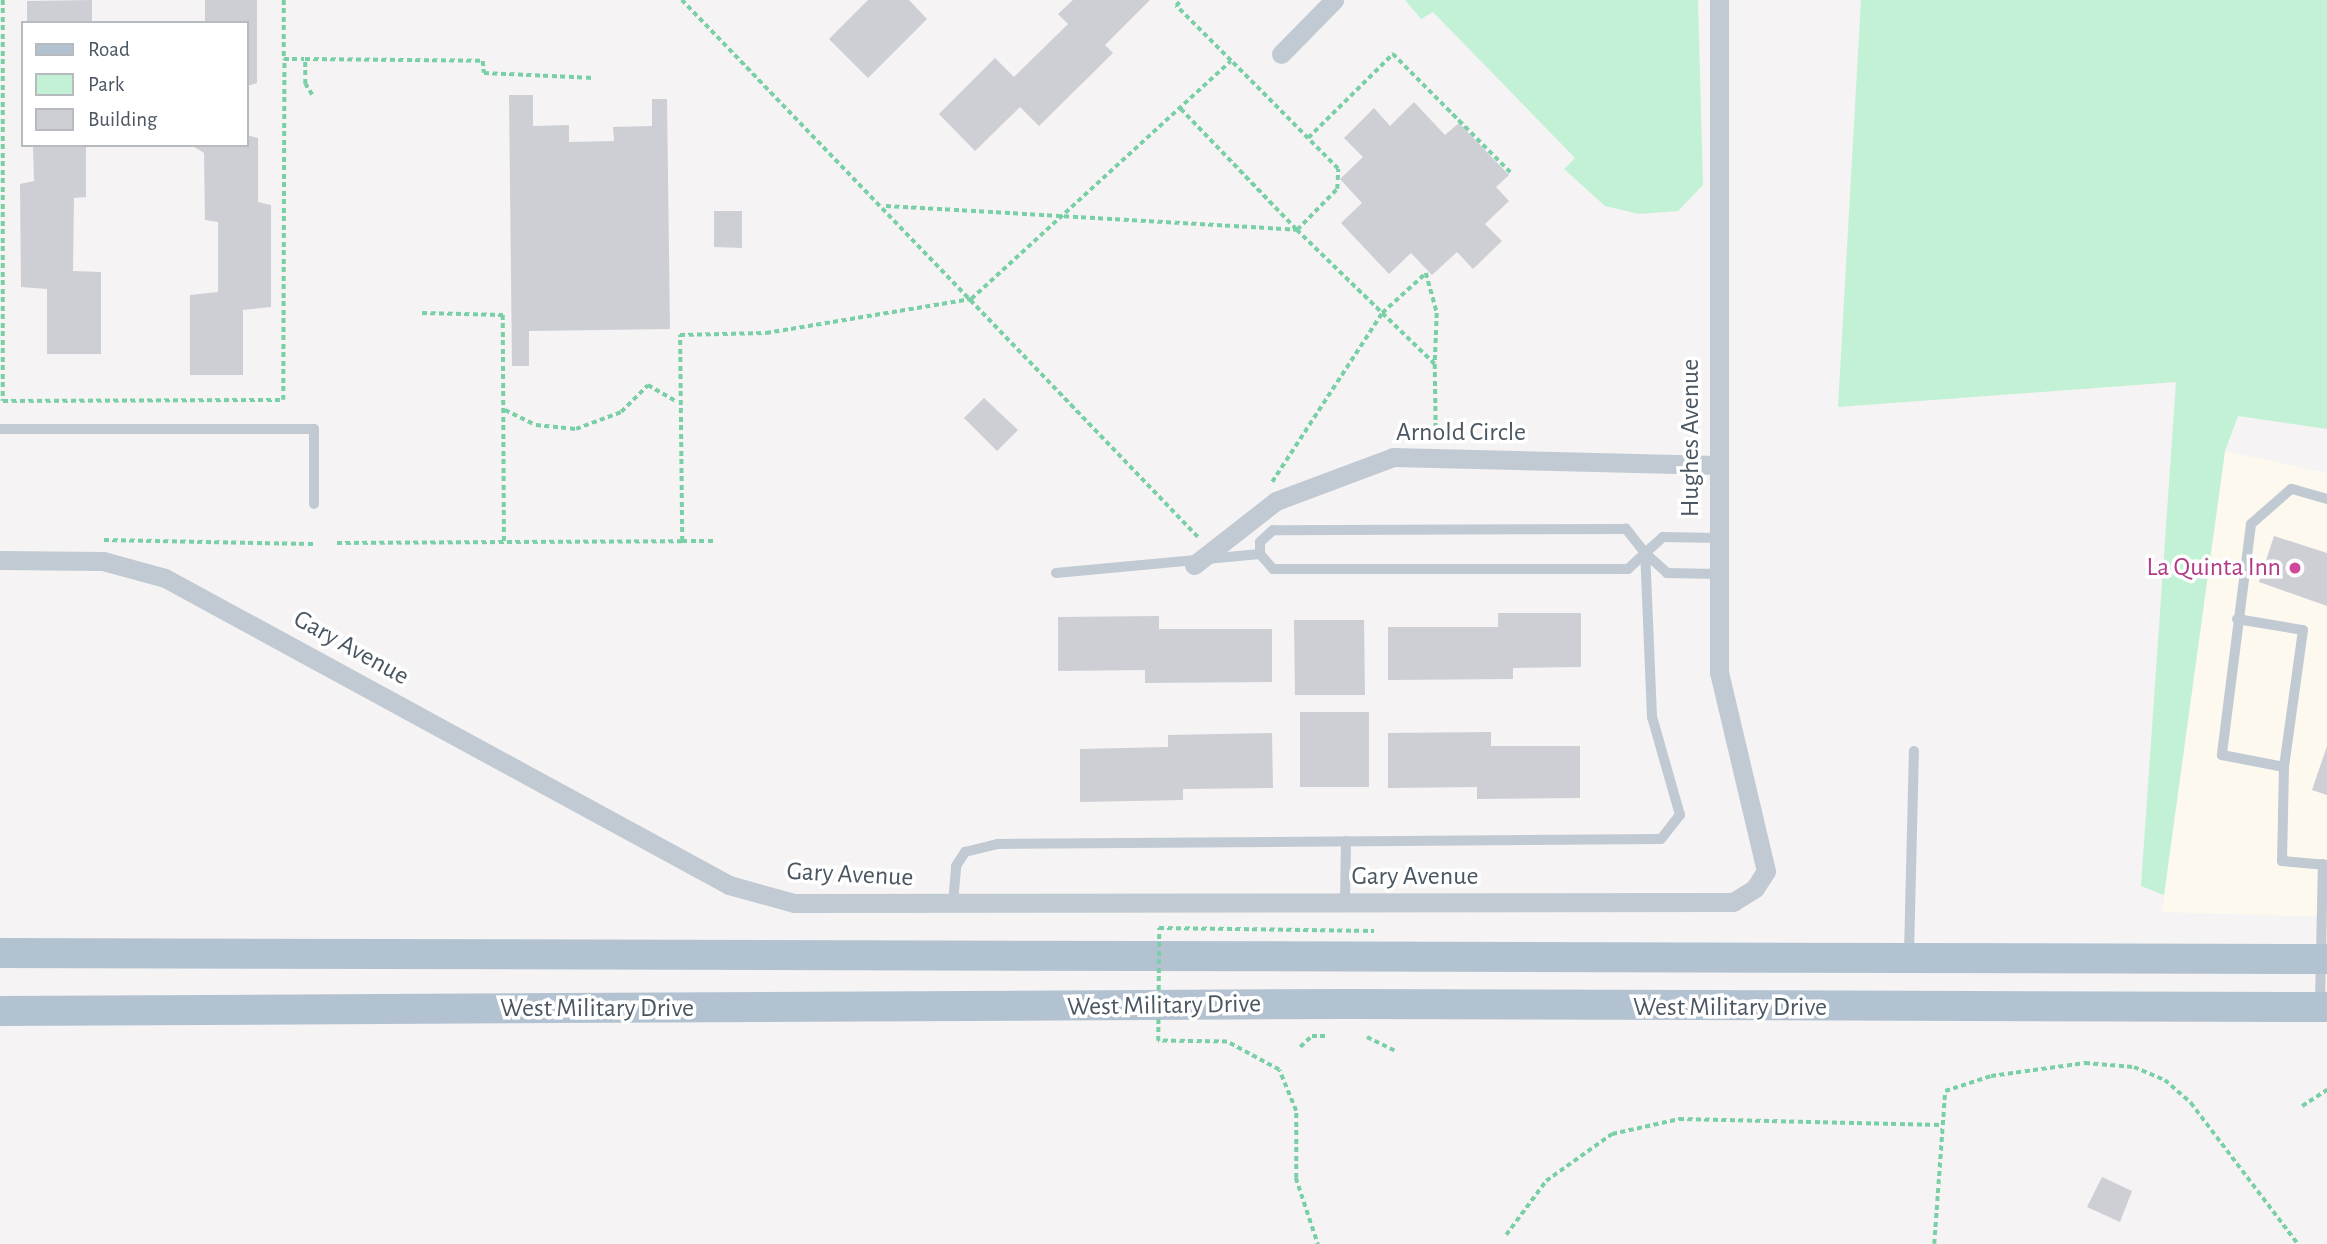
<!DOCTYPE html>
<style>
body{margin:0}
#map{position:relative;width:2327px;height:1244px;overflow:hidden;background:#f5f3f3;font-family:"Alegreya Sans",sans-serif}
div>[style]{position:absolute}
.commercial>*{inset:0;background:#fdf9ef}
.green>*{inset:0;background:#c3f1d5}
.building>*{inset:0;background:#cdcfd5}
.path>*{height:3.5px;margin-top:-1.75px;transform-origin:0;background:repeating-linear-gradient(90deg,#7ad0a6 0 5px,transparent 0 8.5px)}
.lane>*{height:10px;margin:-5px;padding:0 5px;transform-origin:5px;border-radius:5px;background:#c1cad2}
.street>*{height:19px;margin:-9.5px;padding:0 9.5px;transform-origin:9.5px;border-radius:9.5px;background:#c1cad2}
.primary>*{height:30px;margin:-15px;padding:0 15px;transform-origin:15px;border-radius:15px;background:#b3c2d1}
.path-bridge>*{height:3.5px;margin-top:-1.75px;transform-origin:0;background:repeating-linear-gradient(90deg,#7ad0a6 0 5px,transparent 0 8.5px)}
.dots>*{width:19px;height:19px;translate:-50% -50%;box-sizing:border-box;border:4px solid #fff;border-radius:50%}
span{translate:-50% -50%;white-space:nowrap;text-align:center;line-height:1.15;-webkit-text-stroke:7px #fff;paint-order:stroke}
.street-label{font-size:26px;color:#4a5661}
.hotel-label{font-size:26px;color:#b23c85}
.right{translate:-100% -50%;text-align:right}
.legend{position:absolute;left:21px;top:21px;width:228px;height:126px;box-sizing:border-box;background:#fff;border:2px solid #b7bbc0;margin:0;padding:9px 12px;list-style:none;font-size:21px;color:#4a5661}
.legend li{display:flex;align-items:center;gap:14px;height:35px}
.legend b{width:35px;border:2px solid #b7bbc0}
</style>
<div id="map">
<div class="commercial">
<i style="clip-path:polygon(2225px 451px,2327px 473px,2327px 917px,2162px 912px)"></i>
</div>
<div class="green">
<i style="clip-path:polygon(1405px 0,1698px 0,1703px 185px,1678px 211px,1639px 214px,1605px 206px,1564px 169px,1575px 158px,1433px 12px,1421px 19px)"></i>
<i style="clip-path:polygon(1861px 0,2327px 0,2327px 429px,2238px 416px,2225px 451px,2164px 895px,2141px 886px,2176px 382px,1838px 407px)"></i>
</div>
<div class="building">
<i style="clip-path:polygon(92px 0,92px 23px,27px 23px,27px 1px)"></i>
<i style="clip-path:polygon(205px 0,257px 0,257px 83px,247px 86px,247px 23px,205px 23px)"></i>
<i style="clip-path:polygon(868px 0,909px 0,927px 19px,868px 78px,829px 39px)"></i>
<i style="clip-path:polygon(1073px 0,1150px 0,1105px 45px,1113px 53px,1039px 126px,1020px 107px,975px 151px,939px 114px,995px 58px,1014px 77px,1068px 24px,1058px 14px)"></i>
<i style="clip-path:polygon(509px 95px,533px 95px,533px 126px,569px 125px,569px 142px,614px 141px,613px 127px,652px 126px,652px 99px,667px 99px,670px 329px,529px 331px,529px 366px,512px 366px)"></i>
<i style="clip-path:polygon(1414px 102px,1445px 135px,1459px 123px,1509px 175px,1496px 187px,1509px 201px,1485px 224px,1502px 241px,1473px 269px,1457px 252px,1432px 275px,1411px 253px,1389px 274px,1341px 223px,1362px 203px,1340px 179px,1363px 157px,1344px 138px,1374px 108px,1390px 126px)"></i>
<i style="clip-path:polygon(247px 135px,258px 138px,258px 202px,271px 205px,271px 307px,243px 310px,243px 375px,190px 375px,190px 295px,218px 292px,218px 222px,205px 220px,204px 153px,191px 145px,247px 145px)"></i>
<i style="clip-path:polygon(33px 145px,86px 145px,86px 197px,74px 198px,73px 271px,101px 272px,101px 354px,47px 354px,47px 289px,21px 287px,20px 184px,34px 181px)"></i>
<i style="clip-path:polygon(714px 211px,742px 211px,742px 248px,714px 247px)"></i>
<i style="clip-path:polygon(984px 398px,1018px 430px,997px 451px,964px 418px)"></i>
<i style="clip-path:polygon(2274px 536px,2327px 553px,2327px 606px,2259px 582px)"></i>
<i style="clip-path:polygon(1498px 613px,1581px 613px,1581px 667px,1513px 668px,1513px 679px,1388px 680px,1388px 627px,1498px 627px)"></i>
<i style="clip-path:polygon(1159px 616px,1159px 629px,1272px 629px,1272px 682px,1145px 683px,1145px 670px,1058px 671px,1058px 617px)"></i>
<i style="clip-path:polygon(1294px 620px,1364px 620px,1365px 695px,1295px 695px)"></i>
<i style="clip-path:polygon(1300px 712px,1369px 712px,1369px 787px,1300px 787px)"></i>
<i style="clip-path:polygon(1491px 732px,1491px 746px,1580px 746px,1580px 798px,1477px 799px,1477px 787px,1388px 788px,1388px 733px)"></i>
<i style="clip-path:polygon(1272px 733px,1273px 788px,1183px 789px,1183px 800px,1080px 802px,1080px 749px,1168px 747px,1168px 735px)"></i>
<i style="clip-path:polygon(2327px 746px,2327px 795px,2312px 790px)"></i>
<i style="clip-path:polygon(2102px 1177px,2132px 1191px,2120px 1222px,2087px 1207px)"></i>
</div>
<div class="path">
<i style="left:3px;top:0;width:401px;rotate:90deg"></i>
<i style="left:3px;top:401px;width:280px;rotate:-0.2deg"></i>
<i style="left:283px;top:400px;width:341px;rotate:-89.8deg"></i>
<i style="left:284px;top:0;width:59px;rotate:90deg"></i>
<i style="left:284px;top:59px;width:20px"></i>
<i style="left:682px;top:0;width:745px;rotate:46.14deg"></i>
<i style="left:312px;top:95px;width:13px;rotate:-122deg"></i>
<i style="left:305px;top:84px;width:25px;rotate:-90deg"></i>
<i style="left:305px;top:59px;width:178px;rotate:0.6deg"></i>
<i style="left:483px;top:61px;width:12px;rotate:85deg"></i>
<i style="left:484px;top:73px;width:110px;rotate:2.6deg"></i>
<i style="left:1181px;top:109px;width:168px;rotate:46.2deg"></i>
<i style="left:1297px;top:230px;width:57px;rotate:-45.7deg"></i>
<i style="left:1337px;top:189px;width:20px;rotate:-87deg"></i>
<i style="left:1338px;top:169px;width:152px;rotate:-134.7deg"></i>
<i style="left:1308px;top:138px;width:120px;rotate:-44.7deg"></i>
<i style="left:1393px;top:54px;width:168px;rotate:45.2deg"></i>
<i style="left:886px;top:206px;width:412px;rotate:3.3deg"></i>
<i style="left:1297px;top:230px;width:192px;rotate:44.2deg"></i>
<i style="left:1435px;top:364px;width:76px;rotate:89.2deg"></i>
<i style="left:422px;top:313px;width:81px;rotate:1.4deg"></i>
<i style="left:503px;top:315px;width:227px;rotate:89.7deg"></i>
<i style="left:505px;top:410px;width:34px;rotate:26deg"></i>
<i style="left:536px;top:425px;width:40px;rotate:5.7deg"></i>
<i style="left:576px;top:429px;width:48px;rotate:-20.7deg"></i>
<i style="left:621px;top:412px;width:38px;rotate:-45deg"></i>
<i style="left:648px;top:385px;width:32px;rotate:30deg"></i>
<i style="left:1272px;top:482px;width:202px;rotate:-56.9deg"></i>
<i style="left:1382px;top:313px;width:59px;rotate:-42.3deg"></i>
<i style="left:1426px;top:273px;width:41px;rotate:74.6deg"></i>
<i style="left:1437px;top:313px;width:50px;rotate:92.3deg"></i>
<i style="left:104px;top:540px;width:210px;rotate:1.1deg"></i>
<i style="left:682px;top:541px;width:31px"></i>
<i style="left:337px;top:543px;width:345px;rotate:-0.3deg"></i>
<i style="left:682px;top:541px;width:206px;rotate:-90.6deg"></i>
<i style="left:680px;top:335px;width:86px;rotate:-1.3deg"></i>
<i style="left:766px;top:333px;width:208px;rotate:-9.4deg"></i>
<i style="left:971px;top:299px;width:352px;rotate:-42.5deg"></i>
<i style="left:1231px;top:61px;width:78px;rotate:-135deg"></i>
<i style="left:1176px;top:6px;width:8px;rotate:-50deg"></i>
<i style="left:1367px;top:1037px;width:32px;rotate:26deg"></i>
<i style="left:1300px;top:1047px;width:16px;rotate:-43deg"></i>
<i style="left:1312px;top:1036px;width:16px"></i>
<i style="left:2302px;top:1106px;width:30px;rotate:-33deg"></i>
<i style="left:1296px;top:1178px;width:70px;rotate:71.6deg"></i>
<i style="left:1506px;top:1235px;width:67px;rotate:-53.5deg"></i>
<i style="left:1546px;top:1181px;width:81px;rotate:-35.5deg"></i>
<i style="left:1612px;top:1134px;width:69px;rotate:-12.6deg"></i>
<i style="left:1679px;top:1119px;width:263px;rotate:1.3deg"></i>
<i style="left:1934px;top:1244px;width:153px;rotate:-85.9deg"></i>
<i style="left:1945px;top:1091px;width:48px;rotate:-18.1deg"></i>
<i style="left:1991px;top:1076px;width:95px;rotate:-7.9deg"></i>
<i style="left:2085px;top:1063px;width:49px;rotate:4.7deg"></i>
<i style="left:2134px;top:1067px;width:34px;rotate:23deg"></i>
<i style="left:2165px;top:1080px;width:35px;rotate:41deg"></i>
<i style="left:2191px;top:1103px;width:177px;rotate:52.8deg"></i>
</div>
<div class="lane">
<i style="left:0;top:429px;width:314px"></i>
<i style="left:314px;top:429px;width:75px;rotate:90deg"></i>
<i style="left:2327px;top:499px;width:37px;rotate:-164deg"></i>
<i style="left:2291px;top:489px;width:53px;rotate:138.8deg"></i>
<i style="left:2251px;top:524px;width:233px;rotate:97.2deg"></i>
<i style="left:2222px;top:755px;width:63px;rotate:11deg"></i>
<i style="left:2284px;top:767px;width:94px;rotate:91.2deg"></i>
<i style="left:2282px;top:861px;width:45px;rotate:5.1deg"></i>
<i style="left:1717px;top:538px;width:54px;rotate:-178.9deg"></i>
<i style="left:1663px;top:537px;width:24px;rotate:138deg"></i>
<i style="left:1645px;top:553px;width:30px;rotate:42deg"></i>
<i style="left:1667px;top:573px;width:50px;rotate:1.1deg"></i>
<i style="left:1056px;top:573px;width:205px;rotate:-5.3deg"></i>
<i style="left:2237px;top:619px;width:67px;rotate:9.5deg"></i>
<i style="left:2303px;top:630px;width:138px;rotate:97.9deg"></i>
<i style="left:953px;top:903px;width:37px;rotate:-85deg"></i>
<i style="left:956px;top:866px;width:17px;rotate:-57deg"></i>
<i style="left:965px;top:852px;width:34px;rotate:-14deg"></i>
<i style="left:998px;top:844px;width:663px;rotate:-0.43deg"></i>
<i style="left:1661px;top:839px;width:31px;rotate:-52deg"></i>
<i style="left:1680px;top:815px;width:102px;rotate:-105.9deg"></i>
<i style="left:1652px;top:717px;width:164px;rotate:-92.4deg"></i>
<i style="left:1645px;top:553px;width:31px;rotate:-128deg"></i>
<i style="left:1626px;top:529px;width:353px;rotate:179.8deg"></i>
<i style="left:1273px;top:530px;width:18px;rotate:137deg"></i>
<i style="left:1260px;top:542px;width:12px;rotate:90deg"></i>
<i style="left:1260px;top:554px;width:20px;rotate:49deg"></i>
<i style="left:1273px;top:569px;width:355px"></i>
<i style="left:1628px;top:569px;width:23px;rotate:-43deg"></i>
<i style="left:1345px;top:903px;width:62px;rotate:-89.1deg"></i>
<i style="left:1909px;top:953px;width:202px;rotate:-88.6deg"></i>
<i style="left:2320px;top:1003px;width:139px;rotate:-88.8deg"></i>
</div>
<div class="street">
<i style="left:1281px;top:54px;width:76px;rotate:-45.5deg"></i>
<i style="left:0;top:560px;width:103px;rotate:0.6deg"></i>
<i style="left:103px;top:561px;width:64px;rotate:15.3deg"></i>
<i style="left:165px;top:578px;width:642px;rotate:28.56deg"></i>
<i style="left:729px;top:885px;width:67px;rotate:15.5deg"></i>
<i style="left:794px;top:903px;width:939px;rotate:-0.06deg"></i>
<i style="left:1733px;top:902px;width:26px;rotate:-32deg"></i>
<i style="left:1755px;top:888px;width:20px;rotate:-57deg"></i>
<i style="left:1766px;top:871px;width:204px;rotate:-103.3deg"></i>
<i style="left:1719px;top:672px;width:672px;rotate:-90deg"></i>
<i style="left:1194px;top:565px;width:104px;rotate:-38deg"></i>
<i style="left:1276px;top:501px;width:125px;rotate:-20.6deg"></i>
<i style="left:1393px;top:457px;width:324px;rotate:1.4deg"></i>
</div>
<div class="primary">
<i style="left:0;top:953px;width:2327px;rotate:0.15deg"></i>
<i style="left:0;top:1011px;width:1347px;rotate:-0.3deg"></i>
<i style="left:1347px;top:1004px;width:980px;rotate:0.18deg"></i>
</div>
<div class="path-bridge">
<i style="left:1296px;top:1178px;width:67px;rotate:-90deg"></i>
<i style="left:1296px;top:1111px;width:44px;rotate:-112.5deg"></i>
<i style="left:1279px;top:1070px;width:59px;rotate:-151.7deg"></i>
<i style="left:1227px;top:1042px;width:69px;rotate:-179.2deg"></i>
<i style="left:1158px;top:1041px;width:113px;rotate:-89.5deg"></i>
<i style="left:1159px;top:928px;width:215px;rotate:0.8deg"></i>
</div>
<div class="dots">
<i style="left:2295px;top:568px;background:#d1479c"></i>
</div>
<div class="street-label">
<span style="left:1461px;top:433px">Arnold Circle</span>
<span style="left:1691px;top:438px;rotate:-90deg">Hughes Avenue</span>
<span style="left:351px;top:648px;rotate:29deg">Gary Avenue</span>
<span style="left:850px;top:875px;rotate:3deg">Gary Avenue</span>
<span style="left:1415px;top:877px">Gary Avenue</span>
<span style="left:1164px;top:1006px;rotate:-1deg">West Military Drive</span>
<span style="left:1730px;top:1008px">West Military Drive</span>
<span style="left:597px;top:1009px">West Military Drive</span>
</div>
<div class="hotel-label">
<span class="right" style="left:2281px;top:568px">La Quinta Inn</span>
</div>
<ul class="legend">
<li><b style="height:9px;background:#b3c2d1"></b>Road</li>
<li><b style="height:19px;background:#c3f1d5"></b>Park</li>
<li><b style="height:19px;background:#cdcfd5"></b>Building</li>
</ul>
</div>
